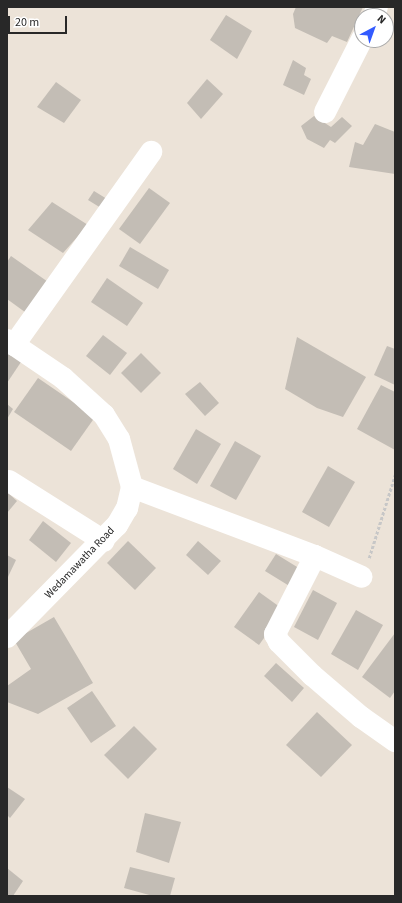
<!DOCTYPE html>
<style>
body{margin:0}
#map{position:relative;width:402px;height:903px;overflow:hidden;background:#ece3d8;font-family:"Source Sans 3",sans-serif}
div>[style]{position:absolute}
.building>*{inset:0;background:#c3bdb5}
.path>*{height:2.5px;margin-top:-1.25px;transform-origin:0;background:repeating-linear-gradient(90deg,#c7c7c7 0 3px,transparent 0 5px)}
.street>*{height:22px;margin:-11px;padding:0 11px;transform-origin:11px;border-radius:11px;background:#fff}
span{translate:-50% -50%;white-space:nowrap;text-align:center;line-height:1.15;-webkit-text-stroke:3.5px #fff;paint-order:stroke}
.street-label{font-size:11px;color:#282828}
.frame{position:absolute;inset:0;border:8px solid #282828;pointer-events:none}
.north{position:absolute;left:354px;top:8px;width:40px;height:40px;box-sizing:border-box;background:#fff;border:1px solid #a9a9a9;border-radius:50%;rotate:41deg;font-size:11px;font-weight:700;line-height:16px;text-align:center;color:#282828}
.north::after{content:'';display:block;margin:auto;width:14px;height:18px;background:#335bff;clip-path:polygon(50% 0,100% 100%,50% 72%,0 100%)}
.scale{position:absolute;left:8px;top:16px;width:59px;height:18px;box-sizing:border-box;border:2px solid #282828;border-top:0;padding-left:5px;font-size:12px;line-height:14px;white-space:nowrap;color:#282828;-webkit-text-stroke:3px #fff;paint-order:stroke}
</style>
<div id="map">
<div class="building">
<i style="clip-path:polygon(296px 7px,363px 7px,347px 42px,332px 36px,327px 43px,295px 28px,293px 14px)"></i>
<i style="clip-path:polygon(226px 15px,252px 31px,237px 59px,210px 40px)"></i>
<i style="clip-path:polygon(293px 60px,306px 68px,304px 75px,311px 79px,304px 95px,283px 85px)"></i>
<i style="clip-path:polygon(207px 79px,223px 94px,201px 119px,187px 103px)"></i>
<i style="clip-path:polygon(56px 82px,81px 100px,64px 123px,37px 107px)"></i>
<i style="clip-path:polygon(314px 116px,331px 127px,342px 117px,352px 126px,335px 143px,330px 140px,324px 148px,307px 139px,301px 126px)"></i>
<i style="clip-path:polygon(375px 124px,395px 132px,395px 174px,349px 167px,355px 142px,363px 145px)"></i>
<i style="clip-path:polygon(149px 188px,170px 203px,140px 244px,119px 229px)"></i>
<i style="clip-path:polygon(94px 191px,107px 199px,101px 208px,88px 200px)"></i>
<i style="clip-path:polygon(52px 202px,88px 225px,63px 253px,28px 230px)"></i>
<i style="clip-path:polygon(130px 247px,169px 270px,158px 289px,119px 266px)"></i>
<i style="clip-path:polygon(11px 256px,51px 284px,29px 315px,7px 299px,7px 262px)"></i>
<i style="clip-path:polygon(107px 278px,143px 303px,127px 326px,91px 302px)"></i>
<i style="clip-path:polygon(103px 335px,127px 353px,110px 375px,86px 356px)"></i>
<i style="clip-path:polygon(297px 337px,366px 377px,343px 417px,317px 408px,285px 389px)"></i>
<i style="clip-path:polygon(387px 346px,395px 349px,395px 385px,374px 375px)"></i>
<i style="clip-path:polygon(7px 352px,21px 362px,7px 383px)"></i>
<i style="clip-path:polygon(141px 353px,161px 373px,141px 393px,121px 373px)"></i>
<i style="clip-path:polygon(38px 378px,95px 417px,71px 451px,14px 412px)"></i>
<i style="clip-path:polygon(200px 382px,219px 403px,205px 416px,185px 394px)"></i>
<i style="clip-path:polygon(381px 385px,395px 392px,395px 450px,357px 429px)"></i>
<i style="clip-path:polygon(7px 404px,13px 409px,7px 419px)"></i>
<i style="clip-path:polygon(196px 429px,221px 444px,197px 484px,173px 469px)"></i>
<i style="clip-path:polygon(235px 441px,261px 456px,236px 500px,210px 486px)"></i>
<i style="clip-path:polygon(328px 466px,355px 482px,329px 527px,302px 512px)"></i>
<i style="clip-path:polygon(7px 492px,17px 501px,7px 513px)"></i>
<i style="clip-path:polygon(43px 521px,71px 543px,56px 562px,29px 540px)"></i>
<i style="clip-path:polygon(128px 541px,156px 568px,135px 590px,107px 563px)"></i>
<i style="clip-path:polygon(198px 541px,221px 561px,208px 575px,186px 555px)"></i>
<i style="clip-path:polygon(276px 554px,302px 570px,291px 587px,265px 571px)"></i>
<i style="clip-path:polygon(7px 555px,16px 560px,7px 579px)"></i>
<i style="clip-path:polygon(313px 590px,337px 603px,318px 640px,294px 627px)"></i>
<i style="clip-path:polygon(259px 592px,284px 610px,259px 645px,234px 627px)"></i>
<i style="clip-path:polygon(356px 610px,383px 625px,358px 670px,331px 654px)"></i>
<i style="clip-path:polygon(54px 617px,93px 683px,38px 714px,7px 702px,7px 686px,31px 669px,14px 640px)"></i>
<i style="clip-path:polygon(395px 633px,395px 691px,390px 698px,362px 677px)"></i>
<i style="clip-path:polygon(276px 663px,304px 688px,292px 702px,264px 676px)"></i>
<i style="clip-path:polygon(92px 691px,116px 726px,91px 743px,67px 708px)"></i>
<i style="clip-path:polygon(317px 712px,352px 745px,321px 777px,286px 745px)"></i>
<i style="clip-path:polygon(134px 726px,157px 749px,128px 779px,104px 755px)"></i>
<i style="clip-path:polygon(7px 787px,25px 799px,10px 818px,7px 815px)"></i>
<i style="clip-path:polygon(145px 813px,181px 822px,169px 863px,136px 852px)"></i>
<i style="clip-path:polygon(130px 867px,175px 878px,170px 896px,153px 896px,124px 888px)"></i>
<i style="clip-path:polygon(7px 868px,23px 881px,13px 896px,7px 896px)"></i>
</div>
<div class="path">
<i style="left:369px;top:558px;width:87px;rotate:-72.6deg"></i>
</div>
<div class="street">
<i style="left:374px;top:16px;width:9px;rotate:-72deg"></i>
<i style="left:325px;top:112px;width:82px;rotate:-63.1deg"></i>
<i style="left:7px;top:340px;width:68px;rotate:34.2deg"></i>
<i style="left:63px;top:378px;width:55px;rotate:42.1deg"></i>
<i style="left:104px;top:415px;width:28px;rotate:58deg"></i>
<i style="left:119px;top:439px;width:50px;rotate:74.8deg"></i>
<i style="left:132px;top:487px;width:22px;rotate:103deg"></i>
<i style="left:127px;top:508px;width:20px;rotate:120deg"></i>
<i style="left:117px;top:525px;width:157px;rotate:134.5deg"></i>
<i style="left:14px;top:345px;width:237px;rotate:-54.6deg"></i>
<i style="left:9px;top:481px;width:112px;rotate:32.3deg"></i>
<i style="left:132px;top:487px;width:196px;rotate:20.7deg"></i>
<i style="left:315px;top:556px;width:51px;rotate:24.1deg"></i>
<i style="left:315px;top:556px;width:88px;rotate:117.1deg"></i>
<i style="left:275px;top:634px;width:9px;rotate:63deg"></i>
<i style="left:279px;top:642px;width:47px;rotate:45deg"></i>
<i style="left:312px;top:675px;width:65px;rotate:40.6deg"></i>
<i style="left:361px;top:717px;width:42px;rotate:35.2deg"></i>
</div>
<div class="street-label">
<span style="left:80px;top:563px;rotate:-46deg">Wedamawatha Road</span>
</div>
<div class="frame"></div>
<div class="north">N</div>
<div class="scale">20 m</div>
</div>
